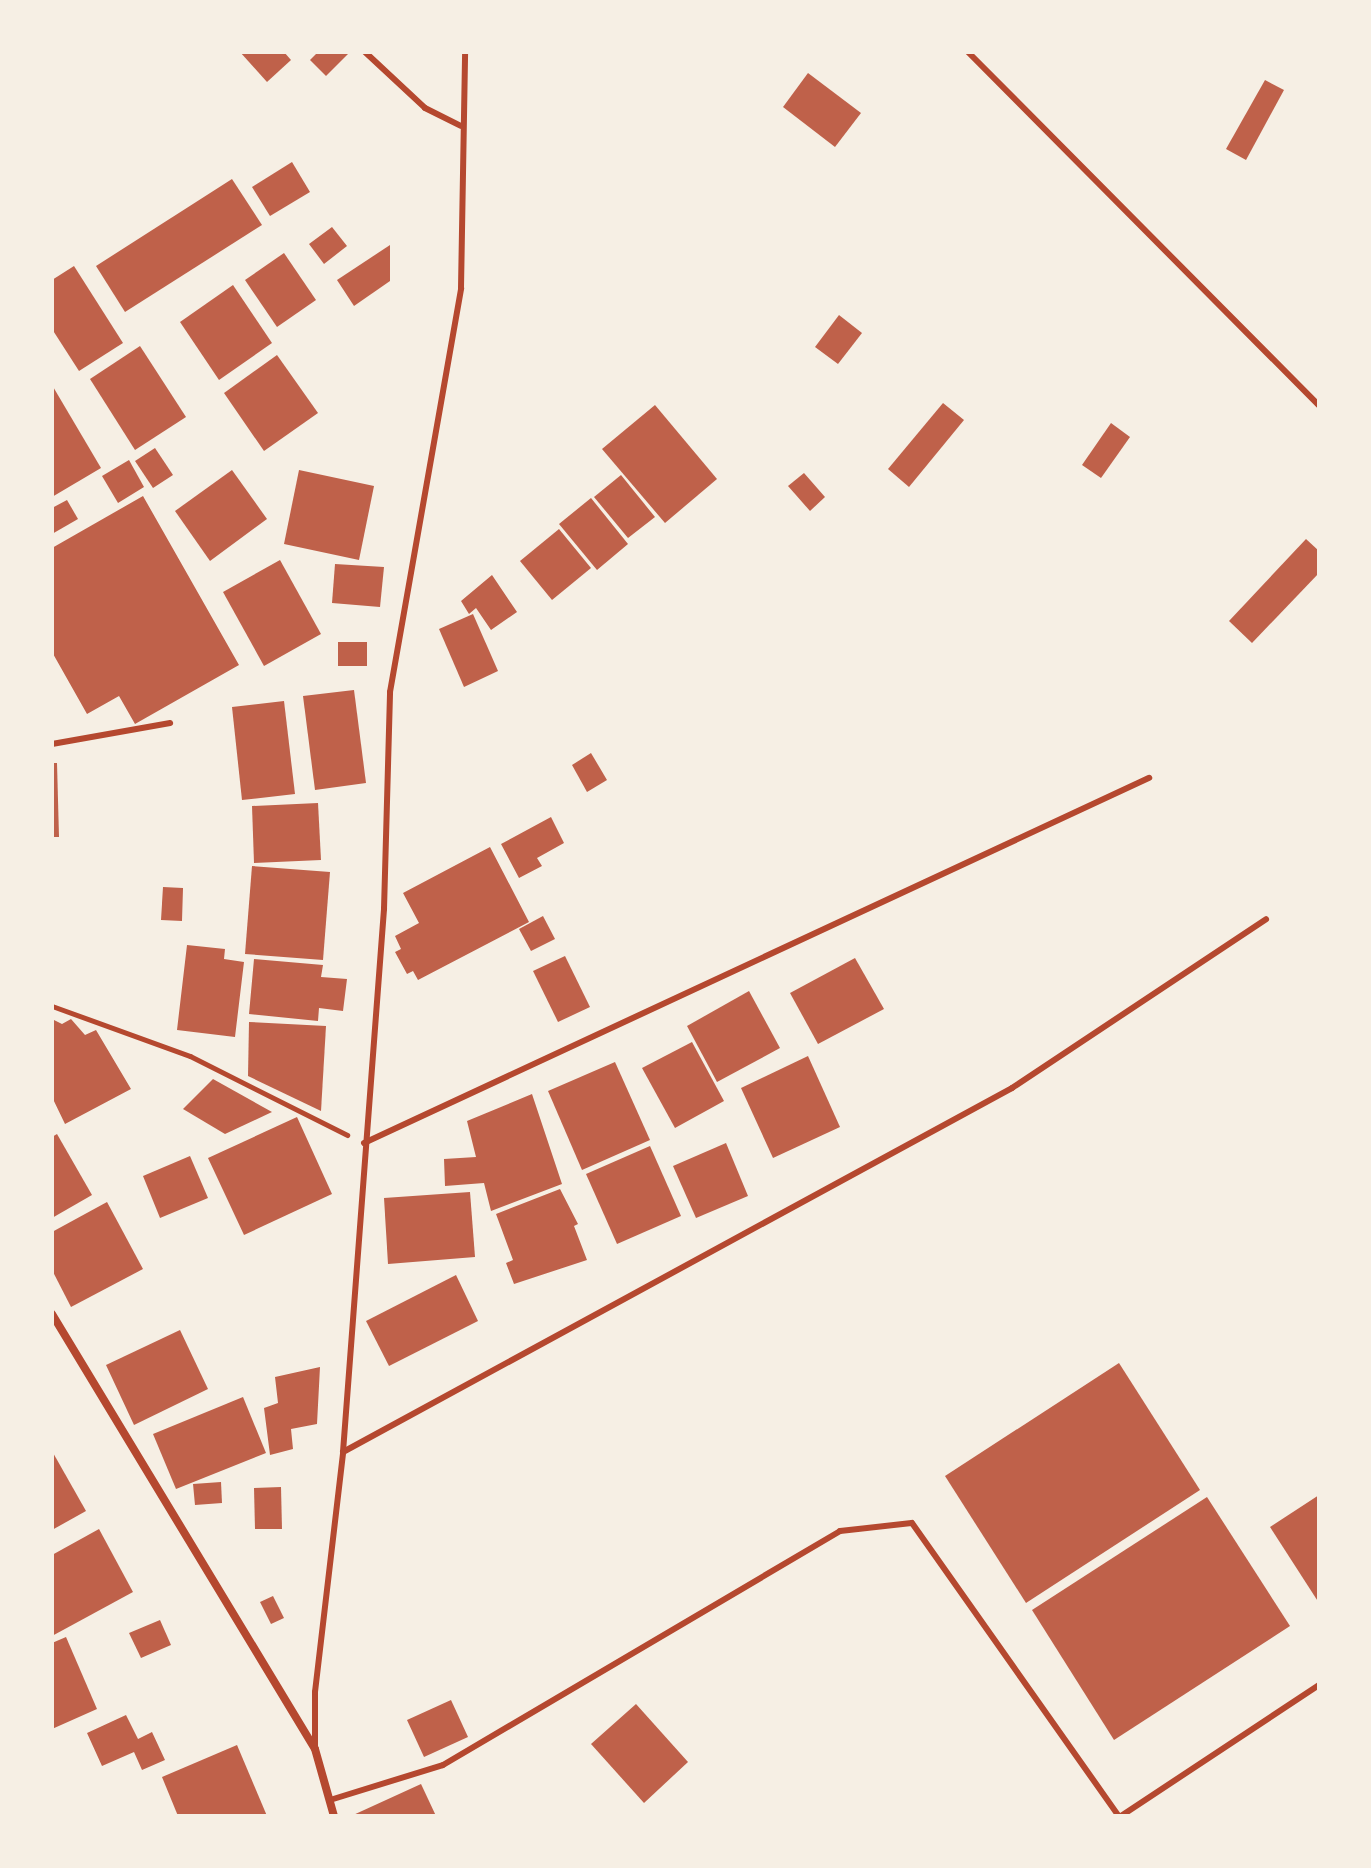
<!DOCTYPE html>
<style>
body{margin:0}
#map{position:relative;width:1371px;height:1868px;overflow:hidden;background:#f6efe4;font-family:Commissioner,sans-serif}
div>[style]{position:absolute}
.building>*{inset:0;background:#bf614a}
.path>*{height:5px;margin:-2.5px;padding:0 2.5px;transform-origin:2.5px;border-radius:2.5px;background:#b5482f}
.service>*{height:6px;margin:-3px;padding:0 3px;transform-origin:3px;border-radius:3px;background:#b5482f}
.minor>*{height:8px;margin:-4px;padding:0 4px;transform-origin:4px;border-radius:4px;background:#b5482f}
span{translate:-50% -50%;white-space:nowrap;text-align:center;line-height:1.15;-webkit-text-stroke:8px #f6efe4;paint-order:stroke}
.frame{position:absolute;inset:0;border:54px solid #f6efe4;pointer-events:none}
</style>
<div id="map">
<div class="building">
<i style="clip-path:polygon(240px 52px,284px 52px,291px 60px,267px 82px)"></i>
<i style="clip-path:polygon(318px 52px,350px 52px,326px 76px,310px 60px)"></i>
<i style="clip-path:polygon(808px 73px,861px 113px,835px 147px,783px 107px)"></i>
<i style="clip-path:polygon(1265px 80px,1284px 90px,1246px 160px,1226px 149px)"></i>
<i style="clip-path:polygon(292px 162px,310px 192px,270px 216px,252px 187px)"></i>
<i style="clip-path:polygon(232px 179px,262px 225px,125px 312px,96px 266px)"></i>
<i style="clip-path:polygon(332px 227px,347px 246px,324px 264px,309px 244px)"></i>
<i style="clip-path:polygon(390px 245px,390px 281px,354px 306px,337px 280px)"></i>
<i style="clip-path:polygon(284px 253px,316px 300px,277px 327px,245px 280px)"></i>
<i style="clip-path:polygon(74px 266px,123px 343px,79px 371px,52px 329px,52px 280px)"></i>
<i style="clip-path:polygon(233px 285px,272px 343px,219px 380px,180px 322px)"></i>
<i style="clip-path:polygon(839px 315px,862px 333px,838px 364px,815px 347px)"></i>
<i style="clip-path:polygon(140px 346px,186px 417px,135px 450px,90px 379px)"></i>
<i style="clip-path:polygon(277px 355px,318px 413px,264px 451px,224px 393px)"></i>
<i style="clip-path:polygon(52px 385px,101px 468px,52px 497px)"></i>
<i style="clip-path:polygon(943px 403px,964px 420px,909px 487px,888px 469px)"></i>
<i style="clip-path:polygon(655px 405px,717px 479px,665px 523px,602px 449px)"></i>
<i style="clip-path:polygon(1111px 423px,1130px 437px,1101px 478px,1082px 465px)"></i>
<i style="clip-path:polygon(155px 448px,173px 475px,153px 488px,135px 461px)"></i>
<i style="clip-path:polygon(129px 460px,144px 487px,118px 503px,102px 476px)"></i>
<i style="clip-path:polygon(232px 470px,267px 519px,210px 561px,175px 511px)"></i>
<i style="clip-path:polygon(299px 470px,374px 486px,359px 560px,284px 544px)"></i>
<i style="clip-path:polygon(804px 473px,825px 497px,810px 511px,788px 486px)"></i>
<i style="clip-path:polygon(621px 475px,655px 517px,628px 538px,594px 497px)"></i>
<i style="clip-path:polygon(143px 496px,239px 665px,135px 724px,119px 696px,87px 714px,52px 652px,52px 548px)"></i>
<i style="clip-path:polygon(591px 498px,628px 544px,597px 570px,559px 524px)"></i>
<i style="clip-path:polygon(67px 500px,78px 519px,52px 534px,52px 508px)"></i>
<i style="clip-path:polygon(559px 529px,591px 568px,552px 600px,520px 561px)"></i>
<i style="clip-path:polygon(1306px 539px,1319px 551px,1319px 573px,1252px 643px,1229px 621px)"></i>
<i style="clip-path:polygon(280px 560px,321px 634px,264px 666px,223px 592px)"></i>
<i style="clip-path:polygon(335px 564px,384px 567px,380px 607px,332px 603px)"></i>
<i style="clip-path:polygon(492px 575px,517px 612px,491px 630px,476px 608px,469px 614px,461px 601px)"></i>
<i style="clip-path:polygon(473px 614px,498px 671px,464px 687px,439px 629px)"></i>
<i style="clip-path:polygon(338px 642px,367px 642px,367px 666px,338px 666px)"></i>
<i style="clip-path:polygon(354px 690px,366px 783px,315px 790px,303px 696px)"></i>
<i style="clip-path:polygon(284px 701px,295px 794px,242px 800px,232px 707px)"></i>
<i style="clip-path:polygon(591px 753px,607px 780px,587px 792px,572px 765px)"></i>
<i style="clip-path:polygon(52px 763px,57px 763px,59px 837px,52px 837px)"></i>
<i style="clip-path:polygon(318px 803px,321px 860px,254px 863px,252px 806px)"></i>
<i style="clip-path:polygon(551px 817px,564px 843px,537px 858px,542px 866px,519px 878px,501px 844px)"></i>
<i style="clip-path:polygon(490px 847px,529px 922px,418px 980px,413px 971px,407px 974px,395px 952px,401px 949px,395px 936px,419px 923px,403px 893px)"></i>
<i style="clip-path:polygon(252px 866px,330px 872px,323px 960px,245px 954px)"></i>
<i style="clip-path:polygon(163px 887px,183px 888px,182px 921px,161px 920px)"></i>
<i style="clip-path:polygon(543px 916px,555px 939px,531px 951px,519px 929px)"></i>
<i style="clip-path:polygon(187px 945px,225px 949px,224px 959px,244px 962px,235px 1037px,177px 1030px)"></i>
<i style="clip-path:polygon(565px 956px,590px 1007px,558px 1022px,533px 971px)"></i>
<i style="clip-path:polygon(855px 958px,884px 1009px,818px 1044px,790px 993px)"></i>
<i style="clip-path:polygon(254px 959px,323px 965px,321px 977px,347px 979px,343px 1011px,319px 1008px,318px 1021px,249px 1014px)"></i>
<i style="clip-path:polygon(749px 991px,780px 1048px,717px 1082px,687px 1026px)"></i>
<i style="clip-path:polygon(52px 1019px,62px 1024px,71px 1019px,85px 1035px,96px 1030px,131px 1089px,65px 1124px,52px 1097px)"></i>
<i style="clip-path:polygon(249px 1022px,326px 1026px,321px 1111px,248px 1076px)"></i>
<i style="clip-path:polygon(692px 1042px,724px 1101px,675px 1128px,642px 1068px)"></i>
<i style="clip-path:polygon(808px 1056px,840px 1127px,773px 1158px,741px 1088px)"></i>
<i style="clip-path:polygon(615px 1062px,650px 1140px,582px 1170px,548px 1091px)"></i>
<i style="clip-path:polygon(213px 1079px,272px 1112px,225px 1134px,183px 1109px)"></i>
<i style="clip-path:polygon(532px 1094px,562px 1184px,491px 1211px,484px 1183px,445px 1186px,444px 1159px,476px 1157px,467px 1121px)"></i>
<i style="clip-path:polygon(297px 1117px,332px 1194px,244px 1235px,208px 1158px)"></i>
<i style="clip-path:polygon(57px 1134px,92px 1195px,52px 1218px,52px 1137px)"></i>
<i style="clip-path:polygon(726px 1143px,748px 1196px,696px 1218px,673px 1166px)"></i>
<i style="clip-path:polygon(650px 1146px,681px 1216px,617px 1244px,586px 1174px)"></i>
<i style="clip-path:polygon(190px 1156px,208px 1198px,160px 1218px,143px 1176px)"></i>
<i style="clip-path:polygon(560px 1189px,578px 1224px,574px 1226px,587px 1260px,514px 1284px,506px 1263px,513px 1260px,496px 1214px)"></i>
<i style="clip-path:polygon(470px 1192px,475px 1257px,388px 1264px,384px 1198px)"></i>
<i style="clip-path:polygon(107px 1202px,143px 1269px,71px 1307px,52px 1270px,52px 1232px)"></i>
<i style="clip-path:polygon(456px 1275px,478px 1321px,389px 1366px,366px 1321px)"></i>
<i style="clip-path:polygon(180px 1330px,208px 1389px,134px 1425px,106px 1365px)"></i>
<i style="clip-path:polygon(1119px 1363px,1200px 1490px,1026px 1603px,945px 1476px)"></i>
<i style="clip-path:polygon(320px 1367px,317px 1424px,291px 1429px,293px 1449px,270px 1455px,264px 1408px,278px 1403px,275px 1377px)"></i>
<i style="clip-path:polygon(243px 1397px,266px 1453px,176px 1489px,153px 1434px)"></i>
<i style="clip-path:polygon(52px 1451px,86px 1511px,52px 1530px)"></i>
<i style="clip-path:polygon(221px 1482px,222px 1503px,195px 1505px,193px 1484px)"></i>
<i style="clip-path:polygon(281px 1487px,282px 1529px,255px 1529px,254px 1488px)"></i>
<i style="clip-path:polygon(1319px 1495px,1319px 1603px,1270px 1527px)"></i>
<i style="clip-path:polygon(1207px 1497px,1290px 1626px,1114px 1740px,1032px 1610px)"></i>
<i style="clip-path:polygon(99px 1529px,133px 1592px,52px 1636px,52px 1555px)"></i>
<i style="clip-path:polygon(273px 1596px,284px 1618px,271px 1624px,260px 1602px)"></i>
<i style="clip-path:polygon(160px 1620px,171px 1645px,141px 1658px,129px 1633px)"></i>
<i style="clip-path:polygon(66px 1637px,97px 1709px,52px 1729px,52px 1643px)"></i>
<i style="clip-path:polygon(451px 1700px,468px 1737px,424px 1757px,407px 1720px)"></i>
<i style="clip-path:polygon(636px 1704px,688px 1762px,644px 1803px,591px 1744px)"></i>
<i style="clip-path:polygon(126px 1715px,138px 1739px,152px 1732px,165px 1760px,142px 1770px,134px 1752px,102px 1766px,87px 1733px)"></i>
<i style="clip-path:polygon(237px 1745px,267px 1816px,178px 1816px,162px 1777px)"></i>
<i style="clip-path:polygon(421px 1784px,436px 1816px,351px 1816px)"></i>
</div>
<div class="path">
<i style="left:52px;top:1006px;width:147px;rotate:19.9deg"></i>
<i style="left:190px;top:1056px;width:176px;rotate:26.7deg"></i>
</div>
<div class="service">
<i style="left:365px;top:52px;width:82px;rotate:43deg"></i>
<i style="left:425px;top:108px;width:40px;rotate:26.6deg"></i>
<i style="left:968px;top:52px;width:498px;rotate:45.2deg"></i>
<i style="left:52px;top:744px;width:120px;rotate:-10.1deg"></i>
<i style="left:364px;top:1143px;width:866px;rotate:-24.94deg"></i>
<i style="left:343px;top:1452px;width:762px;rotate:-28.55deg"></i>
<i style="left:1012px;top:1088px;width:305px;rotate:-33.6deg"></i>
<i style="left:315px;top:1747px;width:55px;rotate:-90deg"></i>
<i style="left:315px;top:1692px;width:242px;rotate:-83.3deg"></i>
<i style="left:343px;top:1452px;width:545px;rotate:-85.68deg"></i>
<i style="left:384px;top:909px;width:217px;rotate:-88.4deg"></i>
<i style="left:390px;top:692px;width:410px;rotate:-80deg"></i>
<i style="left:461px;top:288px;width:236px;rotate:-89deg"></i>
<i style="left:330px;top:1800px;width:118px;rotate:-17.2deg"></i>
<i style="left:443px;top:1765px;width:461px;rotate:-30.5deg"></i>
<i style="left:840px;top:1531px;width:72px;rotate:-6.3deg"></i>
<i style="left:912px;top:1523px;width:359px;rotate:54.8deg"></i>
<i style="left:1121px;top:1816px;width:237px;rotate:-33.5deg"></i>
</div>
<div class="minor">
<i style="left:52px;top:1314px;width:508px;rotate:58.84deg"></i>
<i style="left:315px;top:1749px;width:70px;rotate:74.2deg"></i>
</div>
<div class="frame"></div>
</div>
